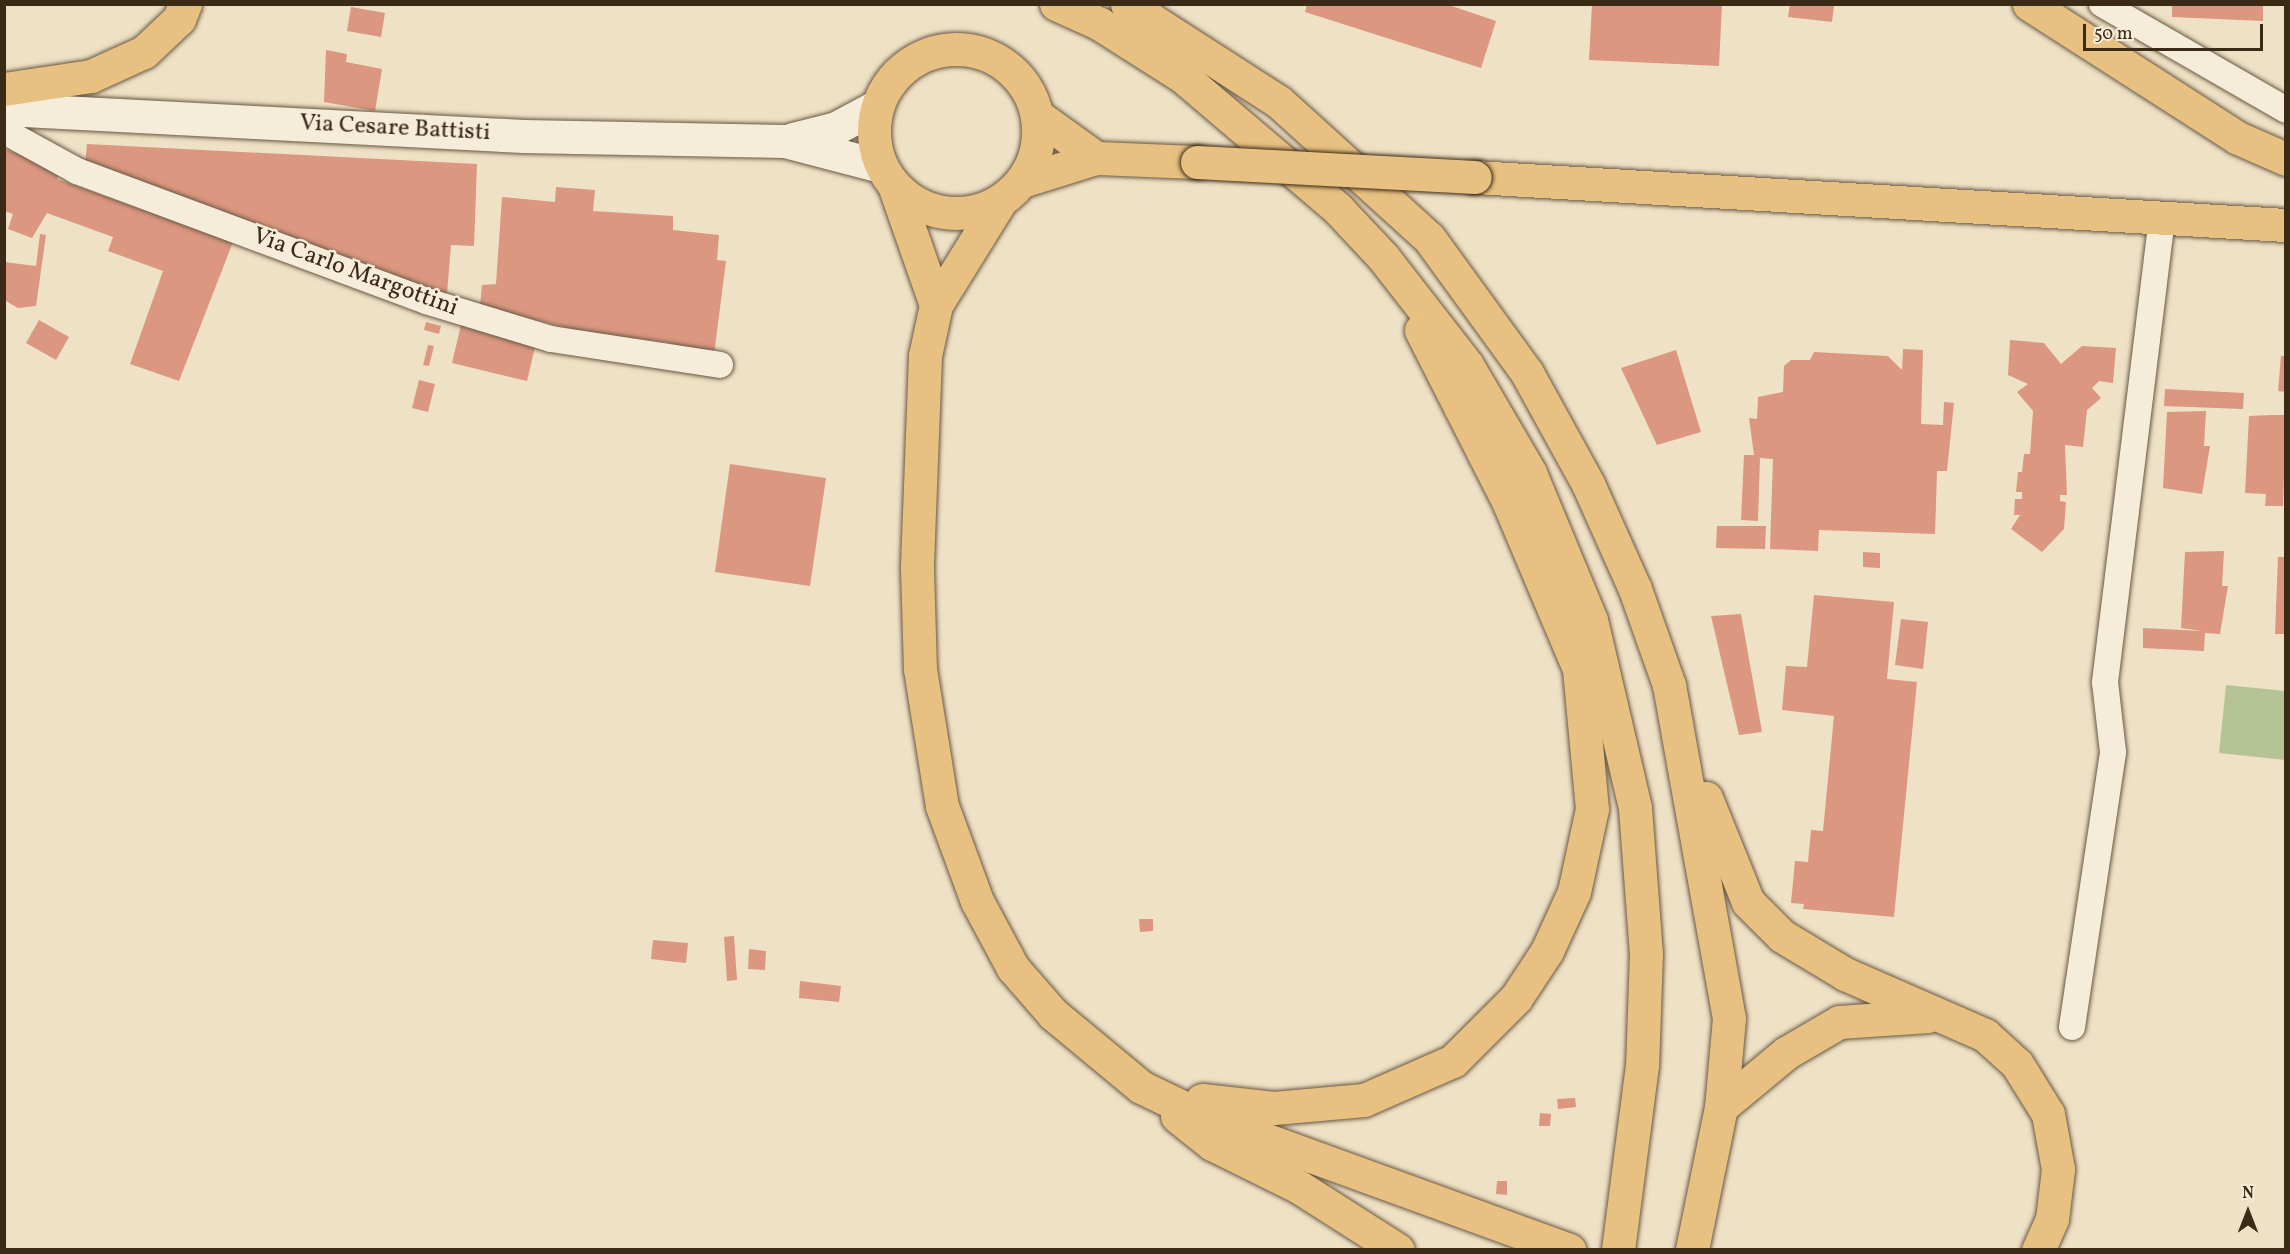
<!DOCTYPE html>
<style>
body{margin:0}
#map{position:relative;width:2290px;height:1254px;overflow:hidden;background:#efe1c5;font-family:Vollkorn,serif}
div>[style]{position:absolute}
.green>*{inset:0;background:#b6c397}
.building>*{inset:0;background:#db9780}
.roads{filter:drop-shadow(0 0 2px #685842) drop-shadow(0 0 2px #685842)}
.street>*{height:26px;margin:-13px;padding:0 13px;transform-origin:13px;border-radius:13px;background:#f5ecd9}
.secondary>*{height:33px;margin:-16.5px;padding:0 16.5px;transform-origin:16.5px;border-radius:16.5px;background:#f5ecd9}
.primary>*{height:33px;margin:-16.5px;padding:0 16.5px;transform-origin:16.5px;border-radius:16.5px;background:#e8c082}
.primary>.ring{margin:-16.5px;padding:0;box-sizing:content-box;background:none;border:33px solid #e8c082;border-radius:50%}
.highway>*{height:33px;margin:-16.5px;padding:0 16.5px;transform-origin:16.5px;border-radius:16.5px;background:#e8c082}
.bridges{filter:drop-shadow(0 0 2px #3b2a16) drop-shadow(0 0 2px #3b2a16)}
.primary-bridge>*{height:33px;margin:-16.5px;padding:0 16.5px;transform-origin:16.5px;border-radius:16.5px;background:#e8c082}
span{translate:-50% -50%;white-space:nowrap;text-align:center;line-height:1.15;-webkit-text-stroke:5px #f5ecd9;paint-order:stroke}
.street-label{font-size:24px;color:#3b2a16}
.frame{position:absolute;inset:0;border:6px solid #3b2a16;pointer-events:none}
.north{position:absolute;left:2218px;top:1182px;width:60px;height:60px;-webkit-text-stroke:4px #f5ecd9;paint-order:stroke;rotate:0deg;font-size:16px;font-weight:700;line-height:24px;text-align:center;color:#3b2a16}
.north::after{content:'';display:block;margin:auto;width:21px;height:27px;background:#3b2a16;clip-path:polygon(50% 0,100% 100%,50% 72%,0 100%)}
.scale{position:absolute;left:2083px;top:24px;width:180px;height:27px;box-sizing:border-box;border:3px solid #3b2a16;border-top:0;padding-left:8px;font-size:18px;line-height:21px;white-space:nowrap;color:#3b2a16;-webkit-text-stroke:4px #f5ecd9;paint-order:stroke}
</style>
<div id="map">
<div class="green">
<i style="clip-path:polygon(2226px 685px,2285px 691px,2285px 760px,2219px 753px)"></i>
</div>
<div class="building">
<i style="clip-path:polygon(1307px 4px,1446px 4px,1496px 21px,1481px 68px,1305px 12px)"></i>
<i style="clip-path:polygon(1592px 4px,1722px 4px,1719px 66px,1589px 60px)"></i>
<i style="clip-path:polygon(1790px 4px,1834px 6px,1832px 22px,1788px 17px)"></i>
<i style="clip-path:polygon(2172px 4px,2263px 4px,2263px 21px,2172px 17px)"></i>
<i style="clip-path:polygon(351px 7px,385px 13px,381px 37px,347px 31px)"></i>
<i style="clip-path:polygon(326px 50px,347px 54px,346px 62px,382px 69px,375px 111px,324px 102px)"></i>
<i style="clip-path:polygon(87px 144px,477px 164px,474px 246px,451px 245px,447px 294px,85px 167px)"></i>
<i style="clip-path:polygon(4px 149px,60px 169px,57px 179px,233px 242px,179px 381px,130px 364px,163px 271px,108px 251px,113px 237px,47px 213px,32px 238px,8px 229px,13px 214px,4px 211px)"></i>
<i style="clip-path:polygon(556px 187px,595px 190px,593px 211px,673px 216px,673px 230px,719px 235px,717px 260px,726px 261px,714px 355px,665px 342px,583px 332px,480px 306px,482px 285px,496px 284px,502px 197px,555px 202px)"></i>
<i style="clip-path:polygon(40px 234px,46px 235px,36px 306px,18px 308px,6px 301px,4px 262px,36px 266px)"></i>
<i style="clip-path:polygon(39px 320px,69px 337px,56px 360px,26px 343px)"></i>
<i style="clip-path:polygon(426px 322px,441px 326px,439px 334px,424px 330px)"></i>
<i style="clip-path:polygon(461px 325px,536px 343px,527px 381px,452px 363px)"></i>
<i style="clip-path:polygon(2010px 340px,2044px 343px,2061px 364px,2082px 346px,2116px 348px,2113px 383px,2099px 381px,2092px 388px,2101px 398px,2087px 410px,2083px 447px,2065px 445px,2067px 495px,2060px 495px,2060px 501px,2066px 502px,2064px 529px,2042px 552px,2011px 529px,2020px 515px,2014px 515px,2015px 499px,2022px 499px,2022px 492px,2016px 492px,2018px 472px,2022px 472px,2024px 454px,2030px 454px,2033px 411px,2017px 392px,2028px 384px,2008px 375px)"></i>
<i style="clip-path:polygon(428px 345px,434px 346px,429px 366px,423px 365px)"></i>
<i style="clip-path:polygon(1903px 349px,1923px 350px,1921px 424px,1943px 425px,1944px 402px,1954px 403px,1947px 471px,1937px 471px,1935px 534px,1819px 530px,1818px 551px,1770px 549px,1773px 459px,1760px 458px,1758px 521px,1741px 520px,1744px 455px,1754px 455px,1749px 418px,1757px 419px,1758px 397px,1783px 392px,1784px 366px,1791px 360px,1810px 360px,1814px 352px,1888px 356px,1902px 370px)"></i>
<i style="clip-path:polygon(1676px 350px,1701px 432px,1657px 445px,1621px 368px)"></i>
<i style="clip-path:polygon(2281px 356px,2286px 356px,2286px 392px,2278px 391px)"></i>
<i style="clip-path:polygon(419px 380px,435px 384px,428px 412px,412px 408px)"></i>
<i style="clip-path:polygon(2165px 389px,2244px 393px,2243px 409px,2164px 406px)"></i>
<i style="clip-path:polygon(2206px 411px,2204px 446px,2210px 446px,2202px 494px,2163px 488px,2167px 412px)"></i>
<i style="clip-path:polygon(2271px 415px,2286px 415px,2283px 506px,2265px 506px,2266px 494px,2245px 493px,2249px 416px)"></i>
<i style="clip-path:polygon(730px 464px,826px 478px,810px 586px,715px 572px)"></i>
<i style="clip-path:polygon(1717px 526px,1766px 526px,1765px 549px,1716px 548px)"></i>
<i style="clip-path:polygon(2224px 551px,2222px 586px,2228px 586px,2220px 634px,2205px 633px,2204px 651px,2143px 648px,2143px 628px,2202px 631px,2181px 628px,2185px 552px)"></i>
<i style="clip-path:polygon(1863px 552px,1880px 553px,1880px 568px,1863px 567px)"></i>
<i style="clip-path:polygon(2278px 557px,2286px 557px,2286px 634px,2275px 634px)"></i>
<i style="clip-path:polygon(1814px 595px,1894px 602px,1887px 679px,1917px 682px,1894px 917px,1803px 909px,1804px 904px,1791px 903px,1795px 861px,1808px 862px,1811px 830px,1823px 831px,1834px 716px,1782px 710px,1786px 666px,1807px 667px)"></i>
<i style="clip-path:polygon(1741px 614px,1762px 732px,1739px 735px,1711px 616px)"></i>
<i style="clip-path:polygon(1901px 619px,1928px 622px,1923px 669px,1895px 665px)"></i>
<i style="clip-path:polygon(1139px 919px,1153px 919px,1153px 931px,1140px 932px)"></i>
<i style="clip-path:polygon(734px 936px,737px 980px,727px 981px,724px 937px)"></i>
<i style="clip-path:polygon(653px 940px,688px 943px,686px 963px,651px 959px)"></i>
<i style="clip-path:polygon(749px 949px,766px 951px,765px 970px,748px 969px)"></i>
<i style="clip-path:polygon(800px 981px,841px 986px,839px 1002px,799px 998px)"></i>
<i style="clip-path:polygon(1575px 1098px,1576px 1107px,1558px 1109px,1557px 1099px)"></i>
<i style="clip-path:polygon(1540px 1113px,1551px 1114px,1550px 1126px,1539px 1126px)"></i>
<i style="clip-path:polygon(1497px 1181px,1507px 1181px,1507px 1195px,1496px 1194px)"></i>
</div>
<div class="roads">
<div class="street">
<i style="left:2102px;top:4px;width:212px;rotate:29.9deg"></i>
<i style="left:4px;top:131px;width:83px;rotate:28.7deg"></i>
<i style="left:77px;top:171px;width:372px;rotate:20.4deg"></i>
<i style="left:426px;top:301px;width:131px;rotate:16.9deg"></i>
<i style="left:551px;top:339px;width:171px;rotate:8.7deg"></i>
<i style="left:2072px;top:1027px;width:278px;rotate:-81.5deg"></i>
<i style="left:2113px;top:752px;width:70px;rotate:-96.5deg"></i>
<i style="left:2105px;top:682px;width:469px;rotate:-83deg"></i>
</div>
<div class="secondary">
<i style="left:4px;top:109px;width:520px;rotate:2.98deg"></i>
<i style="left:523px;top:136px;width:262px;rotate:1.1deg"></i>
<i style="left:785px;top:141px;width:98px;rotate:14.7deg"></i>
<i style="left:793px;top:139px;width:44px;rotate:-14.3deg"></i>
<i style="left:836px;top:128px;width:47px;rotate:-28.2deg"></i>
</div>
<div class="primary">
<i class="ring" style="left:874px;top:49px;width:131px;height:131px"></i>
<i style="left:1038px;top:116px;width:72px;rotate:35.9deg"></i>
<i style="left:1475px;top:177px;width:812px;rotate:3.39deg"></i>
<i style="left:1022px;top:181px;width:77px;rotate:-17.3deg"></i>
<i style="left:1096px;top:158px;width:101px;rotate:2.3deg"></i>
</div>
<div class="highway">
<i style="left:1056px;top:4px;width:48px;rotate:24.4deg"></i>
<i style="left:1100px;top:24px;width:97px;rotate:32.4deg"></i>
<i style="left:1182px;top:76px;width:205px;rotate:40.4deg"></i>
<i style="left:1338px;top:209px;width:66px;rotate:46.8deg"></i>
<i style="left:1383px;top:257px;width:137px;rotate:52.1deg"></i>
<i style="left:1467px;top:365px;width:125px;rotate:59.7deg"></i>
<i style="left:1530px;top:473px;width:159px;rotate:67.5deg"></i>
<i style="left:1591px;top:620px;width:193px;rotate:76.8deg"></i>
<i style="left:1635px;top:808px;width:145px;rotate:85.7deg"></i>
<i style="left:1646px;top:953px;width:112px;rotate:92deg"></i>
<i style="left:1642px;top:1065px;width:187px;rotate:97.4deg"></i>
<i style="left:1127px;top:4px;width:181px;rotate:32.8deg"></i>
<i style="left:1279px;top:102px;width:202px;rotate:42.2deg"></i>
<i style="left:1429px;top:238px;width:167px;rotate:54deg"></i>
<i style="left:1527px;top:373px;width:127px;rotate:61.2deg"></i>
<i style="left:1588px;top:484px;width:115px;rotate:65.9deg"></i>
<i style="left:1635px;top:589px;width:102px;rotate:70.5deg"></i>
<i style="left:1669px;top:685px;width:338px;rotate:79.8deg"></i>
<i style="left:1729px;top:1018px;width:89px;rotate:95.1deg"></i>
<i style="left:1721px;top:1107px;width:146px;rotate:101.5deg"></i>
<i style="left:2029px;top:4px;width:248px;rotate:32.7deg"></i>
<i style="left:2238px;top:138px;width:52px;rotate:23.6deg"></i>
<i style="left:4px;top:89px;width:88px;rotate:-8.5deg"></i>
<i style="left:91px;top:76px;width:58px;rotate:-24.4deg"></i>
<i style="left:144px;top:52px;width:48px;rotate:-43.3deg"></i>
<i style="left:179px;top:19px;width:16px;rotate:-68deg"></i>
<i style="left:895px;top:188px;width:124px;rotate:70.7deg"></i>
<i style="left:1001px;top:200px;width:123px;rotate:121.8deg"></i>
<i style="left:936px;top:305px;width:52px;rotate:102.2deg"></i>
<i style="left:925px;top:356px;width:213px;rotate:92.2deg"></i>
<i style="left:917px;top:569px;width:100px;rotate:88.3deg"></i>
<i style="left:920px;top:669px;width:139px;rotate:80.9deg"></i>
<i style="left:942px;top:806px;width:101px;rotate:69.8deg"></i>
<i style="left:977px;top:901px;width:76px;rotate:61.8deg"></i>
<i style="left:1013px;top:968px;width:61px;rotate:49deg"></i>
<i style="left:1053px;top:1014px;width:114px;rotate:39.7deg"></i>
<i style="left:1141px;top:1087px;width:67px;rotate:25.8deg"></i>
<i style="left:1201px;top:1116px;width:392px;rotate:20deg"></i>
<i style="left:1706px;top:798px;width:112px;rotate:68deg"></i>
<i style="left:1748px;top:902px;width:48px;rotate:45deg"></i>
<i style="left:1782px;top:936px;width:74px;rotate:31.1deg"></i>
<i style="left:1845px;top:974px;width:153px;rotate:23.5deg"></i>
<i style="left:1985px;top:1035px;width:43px;rotate:42.2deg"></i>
<i style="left:2017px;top:1064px;width:59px;rotate:58.2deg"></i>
<i style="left:2048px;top:1114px;width:56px;rotate:79.7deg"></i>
<i style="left:2058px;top:1169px;width:50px;rotate:96.8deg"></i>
<i style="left:2052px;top:1219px;width:34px;rotate:114deg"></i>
<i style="left:1202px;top:1100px;width:72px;rotate:6.3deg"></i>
<i style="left:1274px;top:1108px;width:90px;rotate:-5.1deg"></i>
<i style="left:1364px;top:1100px;width:97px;rotate:-23.7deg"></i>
<i style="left:1453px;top:1061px;width:89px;rotate:-45deg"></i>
<i style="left:1516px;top:998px;width:56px;rotate:-56.6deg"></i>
<i style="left:1547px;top:951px;width:65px;rotate:-65.4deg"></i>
<i style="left:1574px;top:892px;width:85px;rotate:-77.8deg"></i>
<i style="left:1592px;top:809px;width:141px;rotate:-95.3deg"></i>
<i style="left:1579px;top:669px;width:180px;rotate:-112.9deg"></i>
<i style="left:1509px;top:503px;width:194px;rotate:-117deg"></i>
<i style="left:1721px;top:1107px;width:85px;rotate:-39.7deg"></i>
<i style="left:1786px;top:1053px;width:61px;rotate:-30.3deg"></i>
<i style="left:1839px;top:1022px;width:89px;rotate:-3.9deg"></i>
<i style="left:1177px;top:1116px;width:45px;rotate:38.7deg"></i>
<i style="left:1212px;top:1144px;width:97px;rotate:26.3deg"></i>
<i style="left:1299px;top:1187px;width:117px;rotate:32.5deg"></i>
</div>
</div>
<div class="bridges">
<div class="primary-bridge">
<i style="left:1197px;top:162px;width:278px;rotate:3.1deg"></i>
</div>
</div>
<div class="street-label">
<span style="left:395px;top:129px;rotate:3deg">Via Cesare Battisti</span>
<span style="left:355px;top:273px;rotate:20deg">Via Carlo Margottini</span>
</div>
<div class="frame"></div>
<div class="north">N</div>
<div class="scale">50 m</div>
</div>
